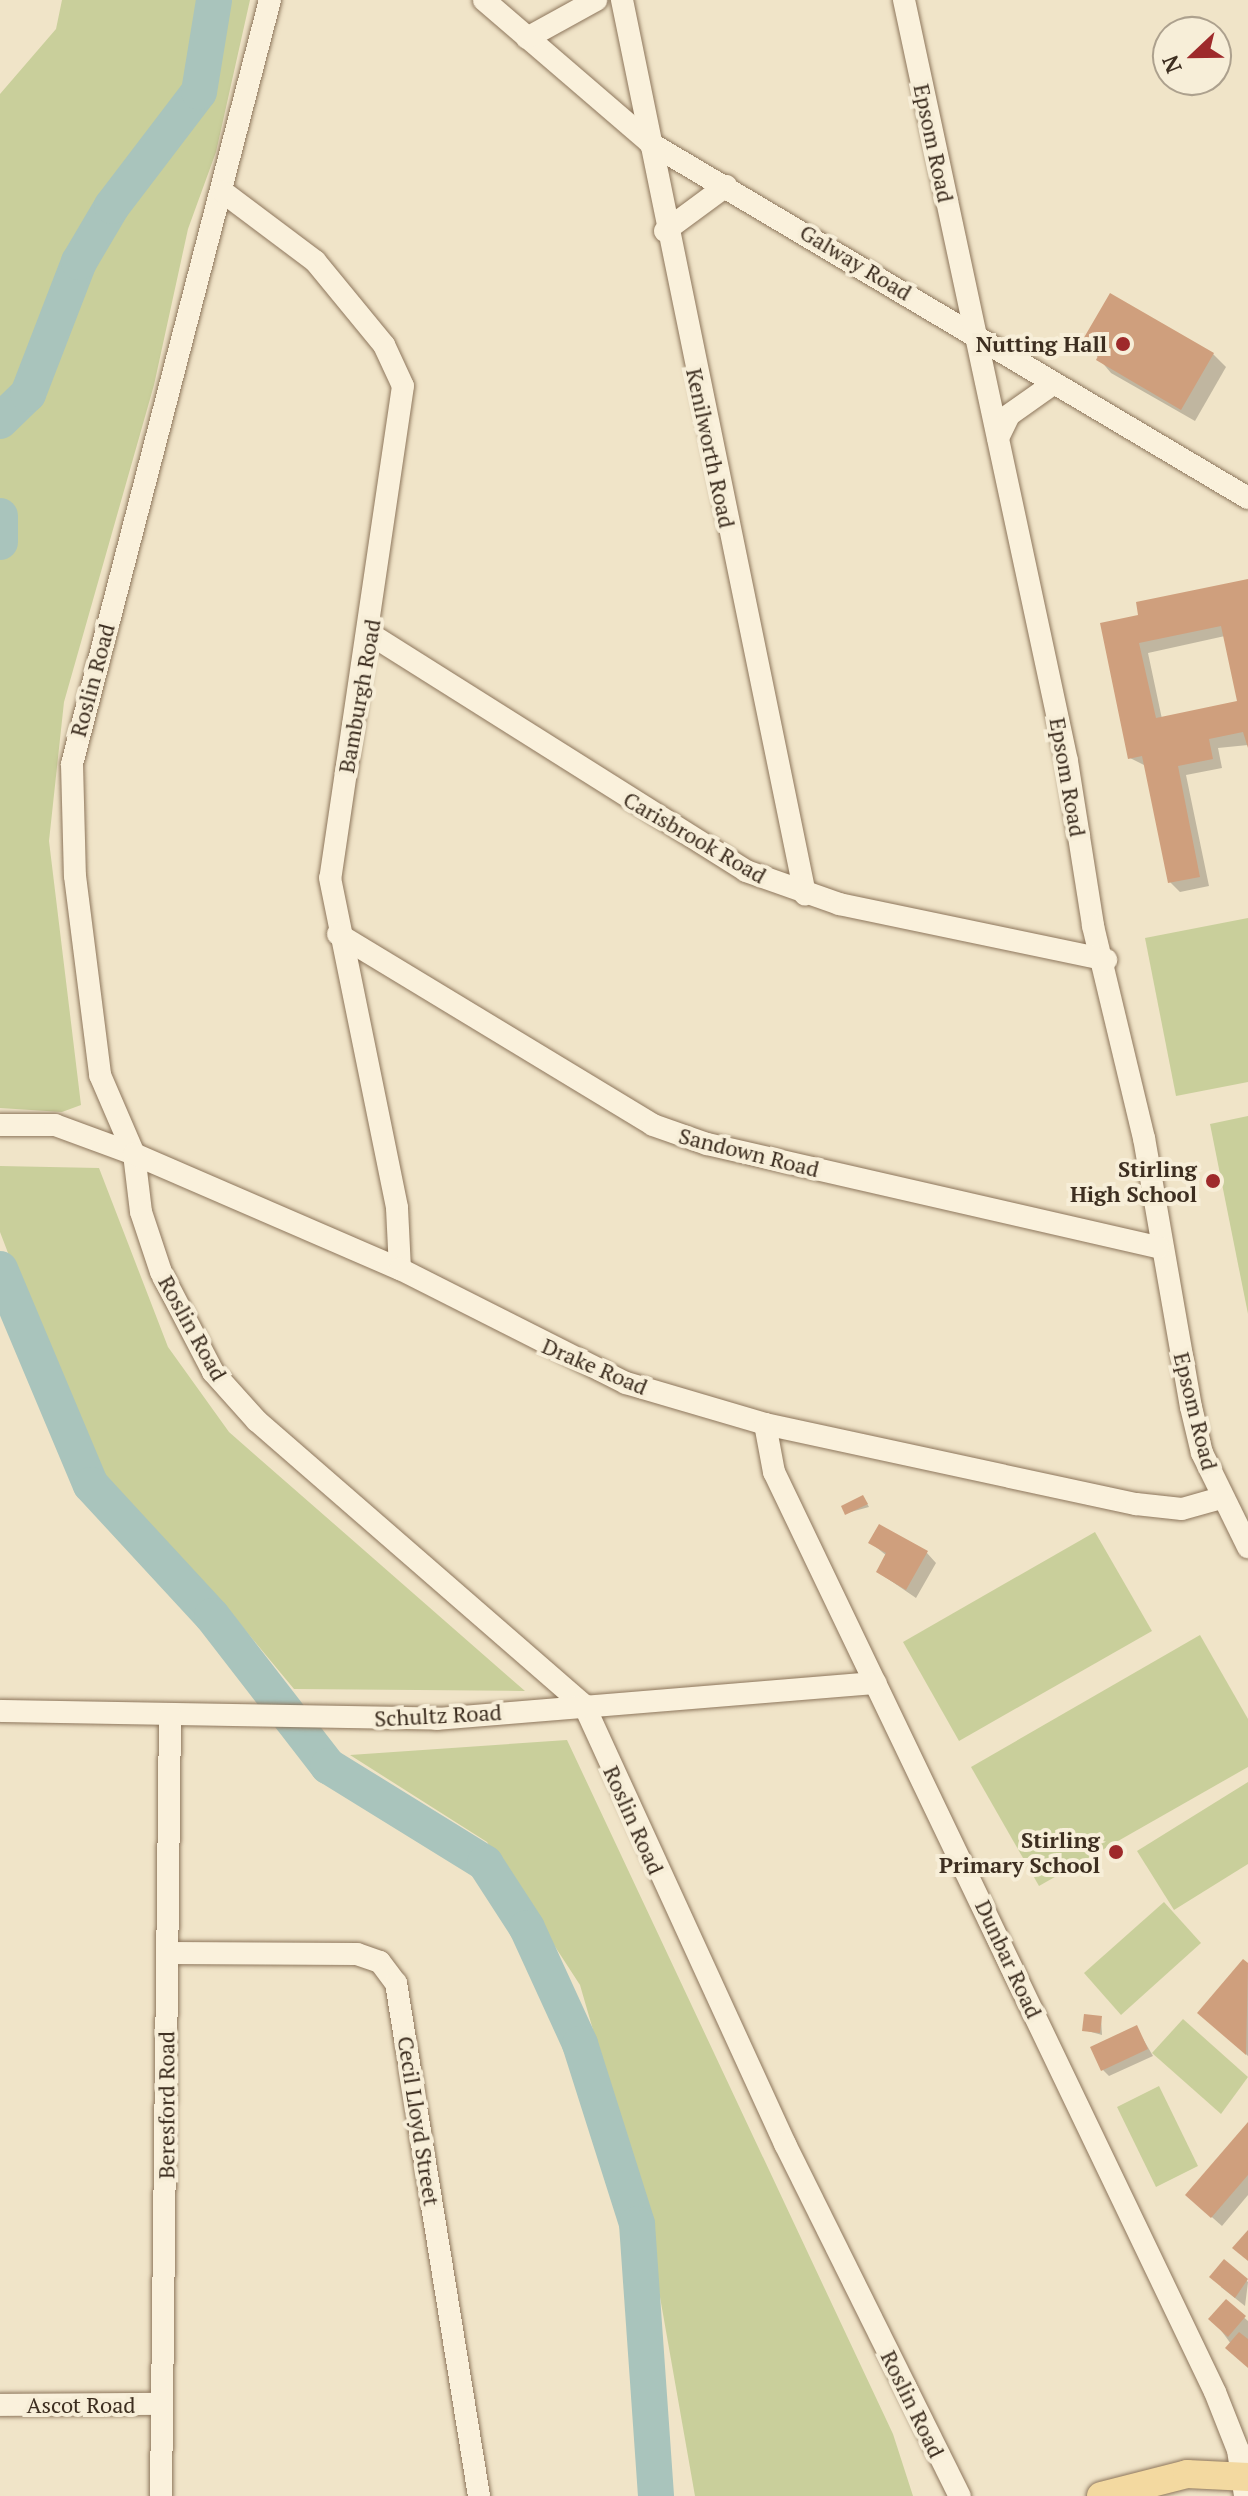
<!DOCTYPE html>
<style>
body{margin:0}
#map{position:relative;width:1248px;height:2496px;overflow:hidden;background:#f0e4c8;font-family:"PT Serif",serif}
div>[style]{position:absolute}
.green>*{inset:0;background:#c9cf9b}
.shadow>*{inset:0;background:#0003}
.river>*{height:36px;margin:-18px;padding:0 18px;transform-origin:18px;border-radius:18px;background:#a9c4bc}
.building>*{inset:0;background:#cf9f7d}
.roads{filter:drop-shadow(0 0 2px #8d765c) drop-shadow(0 0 2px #8d765c)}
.minor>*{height:22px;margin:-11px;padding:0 11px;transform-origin:11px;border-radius:11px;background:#faf1dc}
.major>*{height:28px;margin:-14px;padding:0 14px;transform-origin:14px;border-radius:14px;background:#f3d9a0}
.dots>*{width:22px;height:22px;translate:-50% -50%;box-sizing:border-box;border:4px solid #f7eed8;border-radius:50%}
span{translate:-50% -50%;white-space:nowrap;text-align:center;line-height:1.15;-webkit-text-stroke:8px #f7eed8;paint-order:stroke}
.street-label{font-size:22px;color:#3d2e20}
.poi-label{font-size:22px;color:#3d2e20;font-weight:700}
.right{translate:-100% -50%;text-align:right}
.north{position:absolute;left:1152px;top:16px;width:80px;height:80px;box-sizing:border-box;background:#f7eed8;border:2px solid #ada18e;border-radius:50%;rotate:248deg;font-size:22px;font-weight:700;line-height:32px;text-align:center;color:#3d2e20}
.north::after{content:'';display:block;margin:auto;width:28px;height:36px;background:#9e2a2b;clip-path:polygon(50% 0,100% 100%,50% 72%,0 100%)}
</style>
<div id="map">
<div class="green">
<i style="clip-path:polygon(62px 0,250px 0,216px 152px,188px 229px,154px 385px,64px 702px,49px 841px,81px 1105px,62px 1112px,0 1108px,0 94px,56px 29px)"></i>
<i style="clip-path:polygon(1248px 918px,1248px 1082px,1176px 1096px,1145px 938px)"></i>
<i style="clip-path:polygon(1248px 1116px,1248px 1314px,1210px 1124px)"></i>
<i style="clip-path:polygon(0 1166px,99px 1168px,168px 1347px,229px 1432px,525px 1691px,294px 1689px,216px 1595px,90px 1467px,0 1232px)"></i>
<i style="clip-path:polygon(1095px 1532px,1152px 1631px,959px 1741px,903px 1642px)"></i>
<i style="clip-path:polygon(1200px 1635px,1248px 1719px,1248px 1767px,1039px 1886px,971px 1767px)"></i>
<i style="clip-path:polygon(567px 1740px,893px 2434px,913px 2496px,695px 2496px,644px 2206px,580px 1985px,487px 1842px,350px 1755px)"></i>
<i style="clip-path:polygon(1248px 1782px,1248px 1864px,1174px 1910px,1137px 1851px)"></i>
<i style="clip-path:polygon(1164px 1902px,1201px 1943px,1121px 2015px,1084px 1973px)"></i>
<i style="clip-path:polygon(1183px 2019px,1248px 2077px,1221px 2114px,1152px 2053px)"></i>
<i style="clip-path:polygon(1159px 2086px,1198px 2166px,1156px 2187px,1117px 2107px)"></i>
</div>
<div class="shadow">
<i style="clip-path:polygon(1084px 341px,1213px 354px,1226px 367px,1195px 421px,1111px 373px)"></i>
<i style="clip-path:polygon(evenodd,1248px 581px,1248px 745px,1218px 748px,1222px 768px,1186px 775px,1209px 886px,1180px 892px,1170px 882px,1146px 766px,1130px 758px,1140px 616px,1248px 581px,1225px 636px,1239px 702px,1162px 719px,1148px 653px,1225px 636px)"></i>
<i style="clip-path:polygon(865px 1500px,869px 1507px,847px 1513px)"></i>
<i style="clip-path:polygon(871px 1543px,927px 1553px,936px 1563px,916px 1598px,878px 1572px,887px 1556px)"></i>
<i style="clip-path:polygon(1243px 1962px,1248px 1966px,1248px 2056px,1209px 2022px)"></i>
<i style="clip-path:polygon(1101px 2018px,1102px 2035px,1084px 2030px)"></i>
<i style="clip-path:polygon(1136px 2027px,1153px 2056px,1109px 2076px,1103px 2070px)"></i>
<i style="clip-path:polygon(1248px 2125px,1248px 2195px,1222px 2226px,1197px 2204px)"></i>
<i style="clip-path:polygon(1224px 2262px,1248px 2282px,1245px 2306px,1221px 2287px)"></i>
<i style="clip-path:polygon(1226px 2302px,1248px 2321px,1248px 2367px,1220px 2329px)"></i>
</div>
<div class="river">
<i style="left:0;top:421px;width:39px;rotate:-44deg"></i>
<i style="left:28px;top:394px;width:142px;rotate:-68.9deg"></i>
<i style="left:79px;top:262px;width:65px;rotate:-59.5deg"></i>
<i style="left:112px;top:206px;width:143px;rotate:-52.7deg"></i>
<i style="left:199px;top:92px;width:93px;rotate:-80.7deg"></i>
<i style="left:0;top:516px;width:26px;rotate:90deg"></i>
<i style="left:0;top:1269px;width:234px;rotate:67.2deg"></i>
<i style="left:91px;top:1485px;width:178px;rotate:47.3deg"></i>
<i style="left:212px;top:1616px;width:190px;rotate:52.3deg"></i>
<i style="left:328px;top:1766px;width:185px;rotate:31.7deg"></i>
<i style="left:485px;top:1863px;width:77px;rotate:57.1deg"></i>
<i style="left:527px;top:1928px;width:128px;rotate:65.4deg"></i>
<i style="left:580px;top:2044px;width:189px;rotate:72.4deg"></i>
<i style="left:637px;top:2224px;width:273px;rotate:86deg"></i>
</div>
<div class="building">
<i style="clip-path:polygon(1110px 293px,1214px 353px,1181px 410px,1096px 360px,1100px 352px,1082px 341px)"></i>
<i style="clip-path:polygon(evenodd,1248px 579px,1248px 748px,1243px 732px,1209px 739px,1213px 759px,1178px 766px,1200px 877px,1168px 883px,1142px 756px,1128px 759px,1100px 623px,1138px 615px,1136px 602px,1248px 579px,1221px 626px,1237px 701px,1156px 718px,1139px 643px,1221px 626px)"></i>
<i style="clip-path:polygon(863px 1495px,868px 1504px,845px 1515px,841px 1506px)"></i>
<i style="clip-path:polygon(879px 1524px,928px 1551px,906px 1590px,876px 1572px,886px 1553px,868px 1543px)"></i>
<i style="clip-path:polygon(1243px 1959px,1248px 1963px,1246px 2055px,1197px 2013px)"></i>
<i style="clip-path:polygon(1084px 2014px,1102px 2016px,1100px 2033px,1082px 2031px)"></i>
<i style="clip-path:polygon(1137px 2025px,1148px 2049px,1101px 2071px,1090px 2047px)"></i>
<i style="clip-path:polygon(1248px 2122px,1248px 2175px,1211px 2218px,1185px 2195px)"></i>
<i style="clip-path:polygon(1248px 2230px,1248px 2261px,1232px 2248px)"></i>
<i style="clip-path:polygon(1224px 2259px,1248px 2279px,1235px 2298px,1209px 2277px)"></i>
<i style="clip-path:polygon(1226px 2299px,1246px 2316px,1228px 2337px,1208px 2319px)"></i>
<i style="clip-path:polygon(1239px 2332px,1248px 2339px,1248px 2368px,1225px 2348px)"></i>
</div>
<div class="roads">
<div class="minor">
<i style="left:270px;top:0;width:789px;rotate:104.53deg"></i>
<i style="left:72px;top:764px;width:112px;rotate:88.5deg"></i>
<i style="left:75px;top:876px;width:201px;rotate:82.8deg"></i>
<i style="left:100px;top:1075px;width:86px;rotate:66.7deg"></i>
<i style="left:134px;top:1154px;width:58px;rotate:83.1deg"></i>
<i style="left:141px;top:1212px;width:63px;rotate:71.6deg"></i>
<i style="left:161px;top:1272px;width:113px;rotate:62.5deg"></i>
<i style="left:213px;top:1372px;width:66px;rotate:48.1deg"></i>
<i style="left:257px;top:1421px;width:433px;rotate:41deg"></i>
<i style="left:584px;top:1705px;width:483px;rotate:65.4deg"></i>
<i style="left:785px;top:2144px;width:393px;rotate:63.6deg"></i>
<i style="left:484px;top:0;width:219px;rotate:40.7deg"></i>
<i style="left:650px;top:143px;width:695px;rotate:30.7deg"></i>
<i style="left:622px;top:0;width:913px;rotate:78.43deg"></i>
<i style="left:904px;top:0;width:778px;rotate:77.91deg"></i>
<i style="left:1067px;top:761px;width:167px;rotate:81deg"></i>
<i style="left:1093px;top:926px;width:218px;rotate:76.5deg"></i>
<i style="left:1144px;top:1138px;width:273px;rotate:80.1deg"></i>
<i style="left:1191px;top:1407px;width:47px;rotate:76.6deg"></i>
<i style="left:1202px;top:1453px;width:105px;rotate:63.9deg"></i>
<i style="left:527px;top:38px;width:79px;rotate:-28.8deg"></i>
<i style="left:223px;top:192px;width:115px;rotate:36.9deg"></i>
<i style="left:315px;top:261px;width:109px;rotate:50.6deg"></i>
<i style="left:384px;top:345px;width:45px;rotate:65.1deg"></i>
<i style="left:403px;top:386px;width:497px;rotate:98.4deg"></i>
<i style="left:330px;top:878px;width:337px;rotate:78.5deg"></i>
<i style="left:397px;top:1208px;width:61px;rotate:87.2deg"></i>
<i style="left:665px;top:231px;width:76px;rotate:-36.4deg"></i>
<i style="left:998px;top:438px;width:25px;rotate:-64deg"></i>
<i style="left:1009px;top:415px;width:54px;rotate:-35.2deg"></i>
<i style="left:370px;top:634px;width:444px;rotate:32.2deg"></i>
<i style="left:746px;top:871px;width:99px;rotate:19.5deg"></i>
<i style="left:839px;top:904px;width:273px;rotate:11.8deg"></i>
<i style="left:338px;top:934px;width:368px;rotate:31.2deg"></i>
<i style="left:653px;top:1125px;width:57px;rotate:19.4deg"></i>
<i style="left:707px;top:1144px;width:463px;rotate:12.9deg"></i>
<i style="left:0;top:1125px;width:55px"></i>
<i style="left:55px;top:1125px;width:84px;rotate:20.2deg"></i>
<i style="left:134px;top:1154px;width:290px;rotate:23.4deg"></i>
<i style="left:400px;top:1269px;width:253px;rotate:26.8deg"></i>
<i style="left:626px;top:1383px;width:145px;rotate:16.4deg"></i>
<i style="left:765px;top:1424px;width:380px;rotate:12.2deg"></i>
<i style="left:1136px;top:1504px;width:46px;rotate:6.2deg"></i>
<i style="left:1182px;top:1509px;width:41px;rotate:-15.8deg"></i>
<i style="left:765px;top:1424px;width:49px;rotate:79.4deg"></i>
<i style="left:774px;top:1472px;width:1020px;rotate:64.39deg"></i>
<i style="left:1215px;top:2392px;width:62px;rotate:68.4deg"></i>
<i style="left:1238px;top:2450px;width:47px;rotate:81.3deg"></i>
<i style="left:0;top:1711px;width:437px;rotate:1deg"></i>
<i style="left:437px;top:1719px;width:440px;rotate:-4.7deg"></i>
<i style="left:168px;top:1953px;width:189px;rotate:0.3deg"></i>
<i style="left:357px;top:1954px;width:24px;rotate:19deg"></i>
<i style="left:380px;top:1962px;width:26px;rotate:53deg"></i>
<i style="left:396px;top:1983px;width:520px;rotate:80.81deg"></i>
<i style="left:0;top:2405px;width:161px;rotate:-0.4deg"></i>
<i style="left:161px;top:2496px;width:782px;rotate:-89.34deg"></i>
</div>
<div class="major">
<i style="left:1101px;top:2496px;width:89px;rotate:-14.3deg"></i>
<i style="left:1187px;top:2474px;width:61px;rotate:2.8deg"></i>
</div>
</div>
<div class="dots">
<i style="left:1123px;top:344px;background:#9e2a2b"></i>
<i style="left:1213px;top:1181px;background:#9e2a2b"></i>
<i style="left:1116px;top:1852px;background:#9e2a2b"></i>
</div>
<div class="street-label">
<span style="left:934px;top:143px;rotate:78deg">Epsom Road</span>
<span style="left:856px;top:262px;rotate:31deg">Galway Road</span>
<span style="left:711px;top:448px;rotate:78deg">Kenilworth Road</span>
<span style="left:92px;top:680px;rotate:-75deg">Roslin Road</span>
<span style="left:359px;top:696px;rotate:-80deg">Bamburgh Road</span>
<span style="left:1068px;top:777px;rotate:80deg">Epsom Road</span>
<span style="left:695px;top:837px;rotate:30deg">Carisbrook Road</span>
<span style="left:749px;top:1152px;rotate:14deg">Sandown Road</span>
<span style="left:193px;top:1328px;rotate:61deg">Roslin Road</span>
<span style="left:595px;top:1366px;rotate:23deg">Drake Road</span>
<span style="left:1196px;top:1411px;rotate:76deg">Epsom Road</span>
<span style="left:438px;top:1715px;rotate:-3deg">Schultz Road</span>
<span style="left:634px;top:1820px;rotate:66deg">Roslin Road</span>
<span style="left:1009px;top:1959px;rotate:65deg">Dunbar Road</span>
<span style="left:166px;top:2105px;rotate:-90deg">Beresford Road</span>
<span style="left:419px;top:2121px;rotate:81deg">Cecil Lloyd Street</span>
<span style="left:913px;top:2404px;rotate:64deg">Roslin Road</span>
<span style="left:81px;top:2405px">Ascot Road</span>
</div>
<div class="poi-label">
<span class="right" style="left:1107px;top:344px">Nutting Hall</span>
<span class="right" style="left:1197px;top:1181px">Stirling<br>High School</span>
<span class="right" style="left:1100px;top:1852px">Stirling<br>Primary School</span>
</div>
<div class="north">N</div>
</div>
